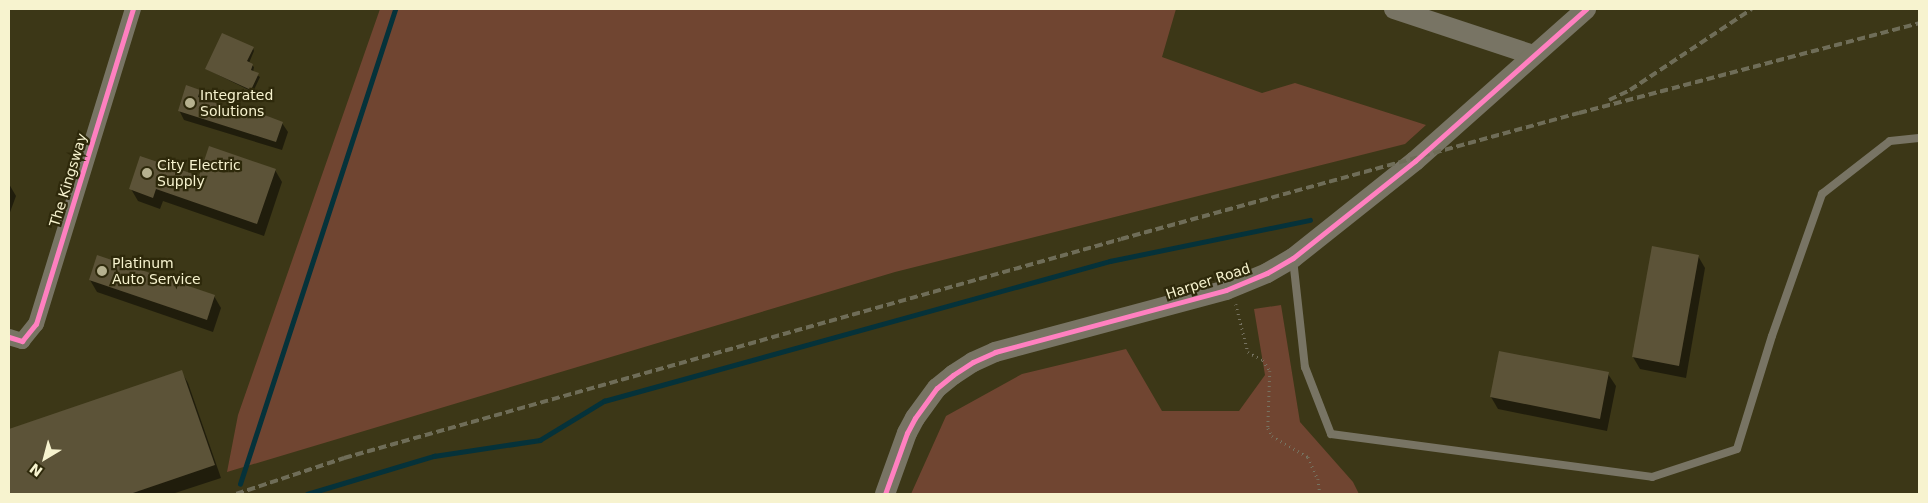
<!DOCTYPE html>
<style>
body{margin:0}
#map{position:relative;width:1928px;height:503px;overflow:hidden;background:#3c3717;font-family:"DejaVu Sans",sans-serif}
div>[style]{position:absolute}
.green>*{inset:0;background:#704531}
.shadow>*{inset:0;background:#0007}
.stream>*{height:4.5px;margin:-2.25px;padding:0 2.25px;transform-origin:2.25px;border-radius:2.25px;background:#05323a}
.building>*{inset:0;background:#5c5338}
.path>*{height:2.5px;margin-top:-1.25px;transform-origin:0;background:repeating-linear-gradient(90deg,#767361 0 1px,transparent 0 5px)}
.service>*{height:8px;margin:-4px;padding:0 4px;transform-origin:4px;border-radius:4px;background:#787464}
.minor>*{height:16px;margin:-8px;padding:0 8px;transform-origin:8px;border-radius:8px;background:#787464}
.tertiary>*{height:20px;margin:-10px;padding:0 10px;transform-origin:10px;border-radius:10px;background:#787464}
.rail>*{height:4px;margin-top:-2px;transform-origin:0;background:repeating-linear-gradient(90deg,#6f6d58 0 8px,transparent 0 12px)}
.cycleway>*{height:5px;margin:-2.5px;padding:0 2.5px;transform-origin:2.5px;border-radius:2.5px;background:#ff80c0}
.dots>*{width:14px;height:14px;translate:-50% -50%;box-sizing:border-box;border:2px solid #2e290b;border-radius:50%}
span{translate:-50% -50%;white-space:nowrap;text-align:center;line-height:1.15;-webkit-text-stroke:4.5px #2e290b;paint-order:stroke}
.poi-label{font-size:14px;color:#f7f3cf}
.left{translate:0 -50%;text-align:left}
.street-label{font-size:14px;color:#f7f3cf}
.frame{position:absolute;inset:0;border:10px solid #f7f3cf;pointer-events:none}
.north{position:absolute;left:20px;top:433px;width:50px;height:50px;-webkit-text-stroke:4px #2e290b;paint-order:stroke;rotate:217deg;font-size:14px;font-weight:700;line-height:20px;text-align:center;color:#f7f3cf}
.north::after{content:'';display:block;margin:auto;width:18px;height:22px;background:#f7f3cf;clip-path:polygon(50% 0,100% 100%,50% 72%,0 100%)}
</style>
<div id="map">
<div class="green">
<i style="clip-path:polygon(380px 9px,1176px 9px,1162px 57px,1262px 93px,1295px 83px,1426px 125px,1405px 144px,895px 272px,227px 472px,238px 415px)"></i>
<i style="clip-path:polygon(1281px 305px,1300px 422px,1353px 482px,1359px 494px,911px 494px,946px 416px,1022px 374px,1126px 349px,1162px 411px,1239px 411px,1265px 375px,1254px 309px)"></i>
</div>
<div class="shadow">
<i style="clip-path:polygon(253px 48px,254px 51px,249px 63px,254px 67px,253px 72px,260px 77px,253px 92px,206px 69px)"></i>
<i style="clip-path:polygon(199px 91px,205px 101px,245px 114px,282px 123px,288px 132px,282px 150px,184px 120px,179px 110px)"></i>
<i style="clip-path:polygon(275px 170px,282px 182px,264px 236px,163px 201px,160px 209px,138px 201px,131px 189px,200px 178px)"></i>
<i style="clip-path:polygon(9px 184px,16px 196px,9px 215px)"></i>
<i style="clip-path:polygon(1698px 256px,1705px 268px,1686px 378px,1640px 369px,1633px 357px)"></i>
<i style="clip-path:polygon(90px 280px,214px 296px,221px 308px,213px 332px,97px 292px)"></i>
<i style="clip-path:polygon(181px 371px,188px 383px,221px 478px,172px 494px,9px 494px,9px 430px)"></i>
<i style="clip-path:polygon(1608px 374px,1616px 386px,1607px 431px,1498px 409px,1491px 397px)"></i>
</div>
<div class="stream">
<i style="left:240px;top:484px;width:500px;rotate:-71.9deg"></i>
<i style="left:307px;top:494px;width:133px;rotate:-16.7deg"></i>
<i style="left:434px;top:456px;width:107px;rotate:-8.6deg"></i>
<i style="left:540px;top:440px;width:75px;rotate:-31.4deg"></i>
<i style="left:604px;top:401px;width:525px;rotate:-15.47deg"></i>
<i style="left:1110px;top:261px;width:204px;rotate:-11.6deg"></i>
</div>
<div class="building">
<i style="clip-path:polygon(222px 33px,254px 47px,247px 61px,253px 64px,251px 70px,259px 73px,251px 90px,205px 69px)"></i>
<i style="clip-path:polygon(186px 85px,200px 90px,198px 97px,244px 113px,246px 108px,283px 122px,276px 142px,178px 111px)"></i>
<i style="clip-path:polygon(209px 146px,276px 169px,257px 224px,156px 189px,153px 198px,129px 189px,140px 156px,199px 176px)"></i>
<i style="clip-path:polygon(1652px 246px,1699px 255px,1679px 366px,1632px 357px)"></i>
<i style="clip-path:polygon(97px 255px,215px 295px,207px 320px,89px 280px)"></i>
<i style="clip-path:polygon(1499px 351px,1609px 372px,1600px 419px,1490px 397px)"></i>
<i style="clip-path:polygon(182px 370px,215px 465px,130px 494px,9px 494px,9px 429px)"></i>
</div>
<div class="path">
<i style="left:1236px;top:304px;width:49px;rotate:76deg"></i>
<i style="left:1248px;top:352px;width:17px;rotate:28deg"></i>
<i style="left:1263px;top:360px;width:13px;rotate:58deg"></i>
<i style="left:1270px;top:371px;width:57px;rotate:92deg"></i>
<i style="left:1268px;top:428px;width:9px;rotate:63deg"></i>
<i style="left:1272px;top:436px;width:42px;rotate:30.3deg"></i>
<i style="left:1308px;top:457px;width:24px;rotate:66deg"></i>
<i style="left:1318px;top:479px;width:15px;rotate:82deg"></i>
</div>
<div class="service">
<i style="left:1293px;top:259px;width:109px;rotate:83.7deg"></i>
<i style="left:1305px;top:367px;width:72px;rotate:68.8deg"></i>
<i style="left:1331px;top:434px;width:324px;rotate:7.6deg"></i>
<i style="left:1652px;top:477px;width:89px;rotate:-18.2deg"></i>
<i style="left:1737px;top:449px;width:118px;rotate:-72.8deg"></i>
<i style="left:1772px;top:336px;width:151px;rotate:-70.6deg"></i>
<i style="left:1822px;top:194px;width:86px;rotate:-37.9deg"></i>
<i style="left:1890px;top:141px;width:29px;rotate:-6deg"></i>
</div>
<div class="minor">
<i style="left:9px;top:337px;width:14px;rotate:17deg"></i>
<i style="left:22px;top:341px;width:22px;rotate:-51deg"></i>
<i style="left:36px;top:324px;width:330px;rotate:-72.9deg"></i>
</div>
<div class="tertiary">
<i style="left:1394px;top:9px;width:146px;rotate:18.3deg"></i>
<i style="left:885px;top:494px;width:65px;rotate:-70.2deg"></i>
<i style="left:907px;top:433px;width:17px;rotate:-62deg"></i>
<i style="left:915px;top:418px;width:37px;rotate:-54deg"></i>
<i style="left:937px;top:388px;width:21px;rotate:-39deg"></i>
<i style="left:953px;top:375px;width:24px;rotate:-33deg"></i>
<i style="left:973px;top:362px;width:24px;rotate:-24deg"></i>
<i style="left:995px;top:352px;width:239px;rotate:-15deg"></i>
<i style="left:1226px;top:290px;width:44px;rotate:-22.5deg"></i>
<i style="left:1267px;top:273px;width:30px;rotate:-30deg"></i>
<i style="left:1293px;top:258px;width:156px;rotate:-38.5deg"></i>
<i style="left:1415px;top:161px;width:229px;rotate:-41.6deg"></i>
</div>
<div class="rail">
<i style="left:1609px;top:100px;width:23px;rotate:-25deg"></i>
<i style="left:1630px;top:90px;width:146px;rotate:-33.6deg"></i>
<i style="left:236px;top:494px;width:114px;rotate:-18.4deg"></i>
<i style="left:344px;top:458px;width:807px;rotate:-15.74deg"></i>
<i style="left:1121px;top:239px;width:475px;rotate:-15.4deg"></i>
<i style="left:1579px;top:113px;width:352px;rotate:-14.8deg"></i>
</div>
<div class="cycleway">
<i style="left:9px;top:337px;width:14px;rotate:17deg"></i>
<i style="left:22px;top:341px;width:22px;rotate:-51deg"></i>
<i style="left:36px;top:324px;width:330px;rotate:-72.9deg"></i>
<i style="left:885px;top:494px;width:65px;rotate:-70.2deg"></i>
<i style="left:907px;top:433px;width:17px;rotate:-62deg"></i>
<i style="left:915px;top:418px;width:37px;rotate:-54deg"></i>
<i style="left:937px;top:388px;width:21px;rotate:-39deg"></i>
<i style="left:953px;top:375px;width:24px;rotate:-33deg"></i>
<i style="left:973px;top:362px;width:24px;rotate:-24deg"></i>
<i style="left:995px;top:352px;width:239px;rotate:-15deg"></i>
<i style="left:1226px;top:290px;width:44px;rotate:-22.5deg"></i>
<i style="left:1267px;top:273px;width:30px;rotate:-30deg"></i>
<i style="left:1293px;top:258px;width:156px;rotate:-38.5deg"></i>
<i style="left:1415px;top:161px;width:229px;rotate:-41.6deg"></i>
</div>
<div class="dots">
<i style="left:190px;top:103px;background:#b6b18f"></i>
<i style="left:147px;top:173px;background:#b6b18f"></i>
<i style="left:102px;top:271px;background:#b6b18f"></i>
</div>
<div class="poi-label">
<span class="left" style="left:200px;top:103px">Integrated<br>Solutions</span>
<span class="left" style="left:157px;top:173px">City Electric<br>Supply</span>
<span class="left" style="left:112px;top:271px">Platinum<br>Auto Service</span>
</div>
<div class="street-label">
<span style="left:68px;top:180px;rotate:-73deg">The Kingsway</span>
<span style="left:1208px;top:281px;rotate:-18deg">Harper Road</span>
</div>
<div class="frame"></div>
<div class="north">N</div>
</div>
